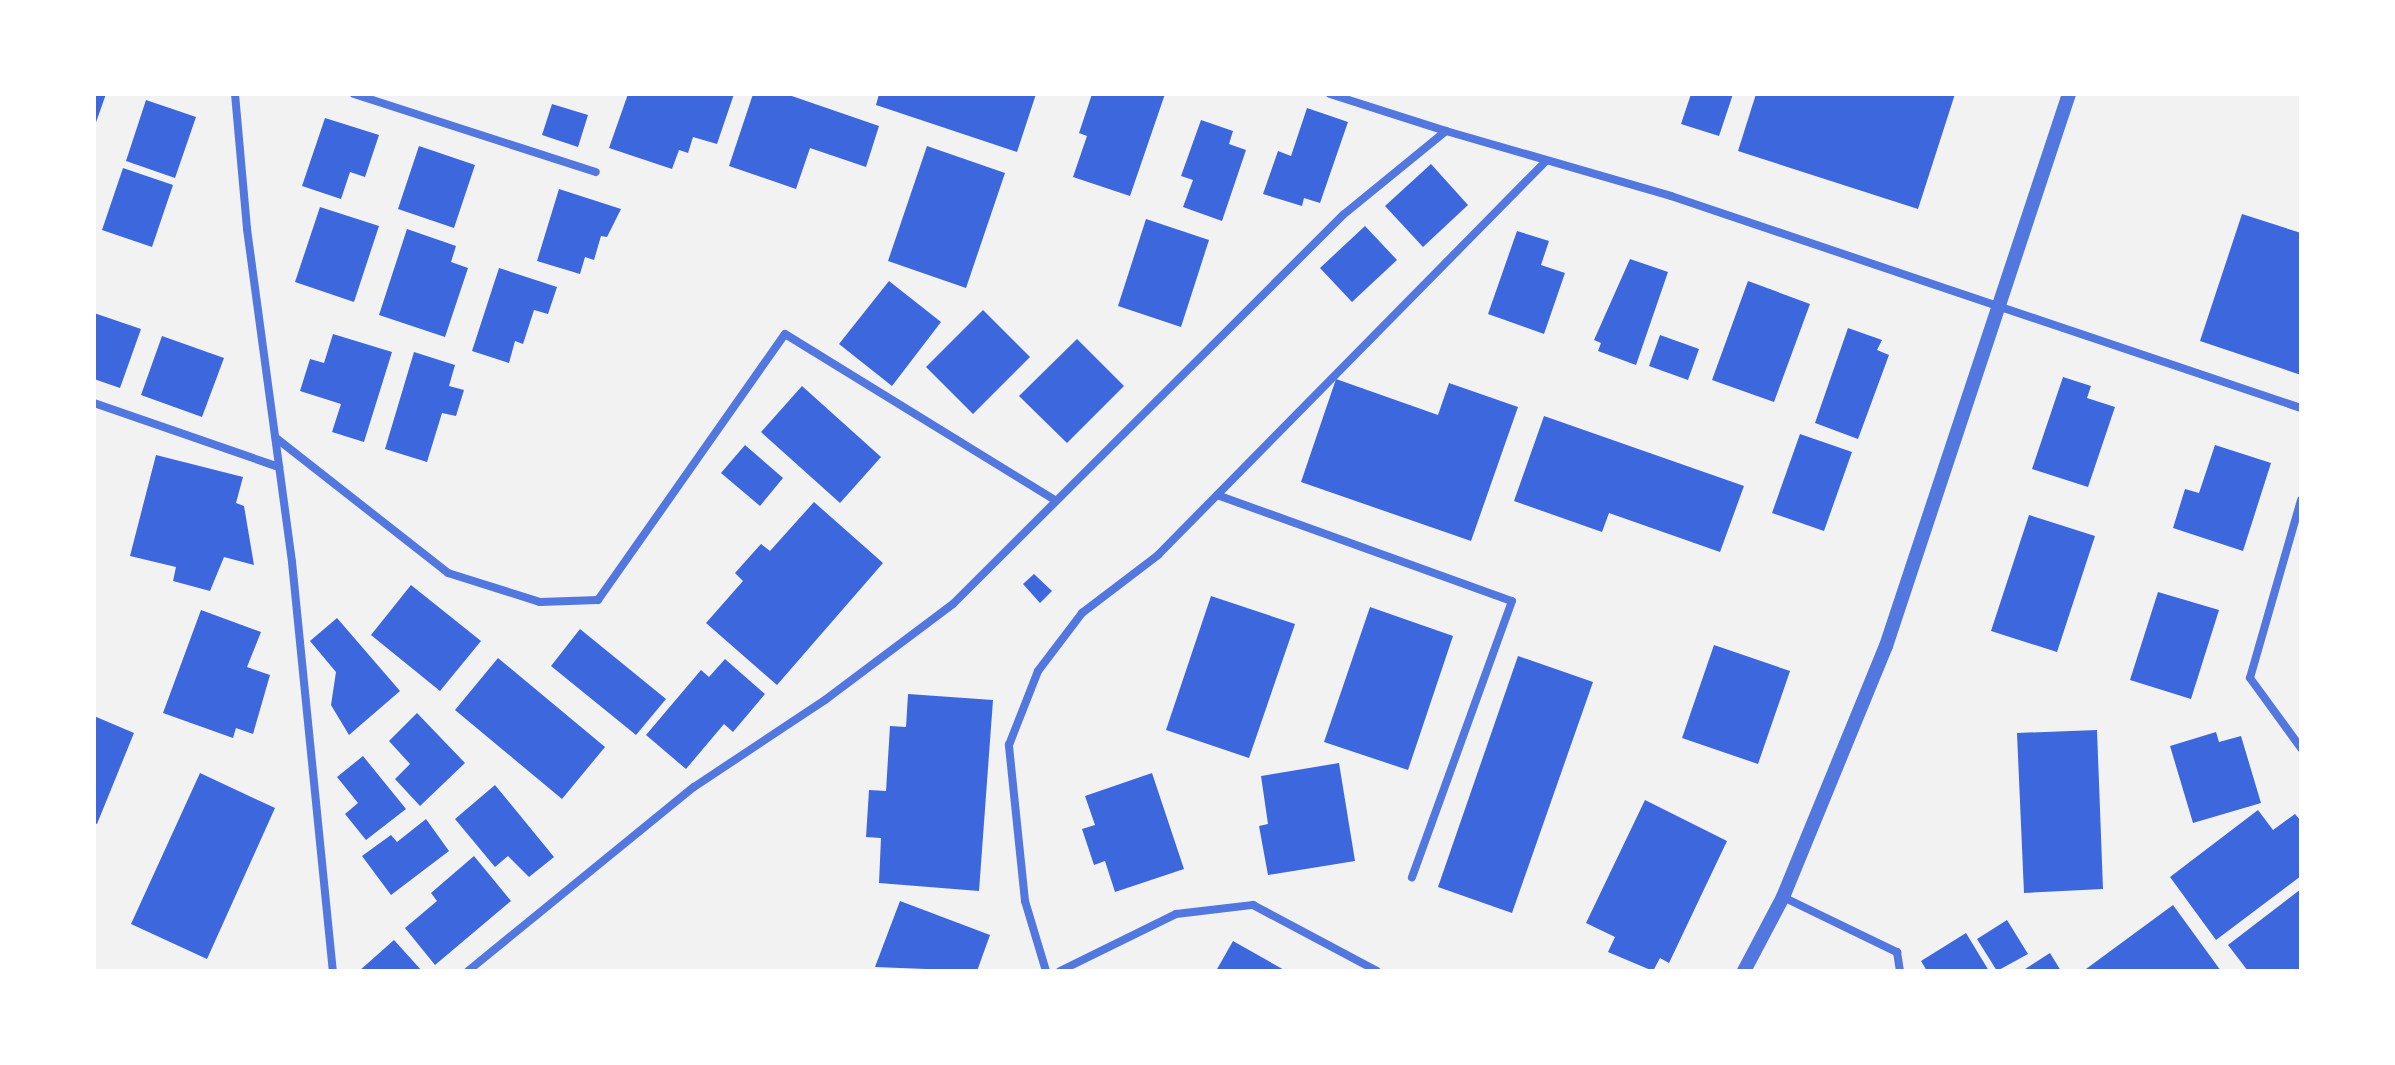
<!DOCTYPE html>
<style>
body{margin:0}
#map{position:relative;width:2395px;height:1065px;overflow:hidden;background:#f2f2f2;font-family:"Alegreya Sans",sans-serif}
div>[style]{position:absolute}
.building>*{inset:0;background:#3d67dc}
.minor>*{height:8px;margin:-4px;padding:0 4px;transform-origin:4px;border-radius:4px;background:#5277de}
.tertiary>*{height:14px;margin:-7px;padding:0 7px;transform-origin:7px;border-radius:7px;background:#5277de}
span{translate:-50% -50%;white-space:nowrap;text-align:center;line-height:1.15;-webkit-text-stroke:8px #fff;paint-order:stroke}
.frame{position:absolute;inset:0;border:96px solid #fff;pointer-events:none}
</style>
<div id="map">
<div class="building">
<i style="clip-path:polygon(94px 94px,106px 94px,94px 128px)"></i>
<i style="clip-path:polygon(628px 94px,734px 94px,717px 144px,693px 137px,688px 153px,679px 150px,672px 169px,609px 148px)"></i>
<i style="clip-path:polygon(753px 94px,786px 94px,879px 126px,866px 167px,810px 148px,796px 189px,729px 166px)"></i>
<i style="clip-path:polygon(879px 94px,1036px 94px,1017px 152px,876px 105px)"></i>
<i style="clip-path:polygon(1092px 94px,1165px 94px,1130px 196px,1073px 177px,1087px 136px,1079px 133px)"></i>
<i style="clip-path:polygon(1691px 94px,1733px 94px,1719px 136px,1681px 124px)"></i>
<i style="clip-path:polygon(1756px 94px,1955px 94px,1918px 209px,1738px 151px)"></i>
<i style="clip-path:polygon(146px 100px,196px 117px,175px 178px,126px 161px)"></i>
<i style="clip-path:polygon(552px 104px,588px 115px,578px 147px,542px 135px)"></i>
<i style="clip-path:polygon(1307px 108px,1348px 122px,1320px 203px,1304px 198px,1302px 206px,1263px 194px,1278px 151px,1291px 156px)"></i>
<i style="clip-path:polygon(325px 118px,379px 135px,365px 177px,350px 172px,341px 199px,302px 186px)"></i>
<i style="clip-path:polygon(1201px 120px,1233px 131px,1229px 144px,1246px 150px,1222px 221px,1183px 207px,1193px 180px,1181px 176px)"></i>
<i style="clip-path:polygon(419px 146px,475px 165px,454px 228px,398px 209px)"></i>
<i style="clip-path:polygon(927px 146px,1005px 173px,966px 288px,888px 261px)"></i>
<i style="clip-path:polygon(1431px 164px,1468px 205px,1423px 247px,1385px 206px)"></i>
<i style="clip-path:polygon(123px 168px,173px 185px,152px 247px,102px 230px)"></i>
<i style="clip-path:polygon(559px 189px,621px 209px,607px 237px,601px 236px,594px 260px,585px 257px,580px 274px,537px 261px)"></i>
<i style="clip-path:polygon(320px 207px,379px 226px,354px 302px,295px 282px)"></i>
<i style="clip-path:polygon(2242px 214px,2301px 233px,2301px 375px,2200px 341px)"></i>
<i style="clip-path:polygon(1146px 219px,1209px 240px,1181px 327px,1118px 306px)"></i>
<i style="clip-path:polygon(1365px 226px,1397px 260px,1352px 302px,1320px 268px)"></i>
<i style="clip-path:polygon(407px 229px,456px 246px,451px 262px,468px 268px,445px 337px,379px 315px)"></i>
<i style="clip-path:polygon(1517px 231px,1549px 241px,1541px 265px,1565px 273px,1544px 334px,1488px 314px)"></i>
<i style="clip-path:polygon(1630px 259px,1668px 272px,1636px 365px,1598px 351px,1601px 343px,1594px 340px)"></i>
<i style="clip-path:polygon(499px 268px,557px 287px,548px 314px,534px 310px,523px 344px,515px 341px,509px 363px,472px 351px)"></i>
<i style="clip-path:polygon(889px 281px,941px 322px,892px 386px,839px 344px)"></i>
<i style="clip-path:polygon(1748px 281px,1810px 304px,1774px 402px,1712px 380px)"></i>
<i style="clip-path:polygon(983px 310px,1030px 357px,973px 414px,926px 367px)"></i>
<i style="clip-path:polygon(94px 313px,141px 329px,120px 388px,94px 379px)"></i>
<i style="clip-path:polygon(1848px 328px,1882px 340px,1877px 350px,1889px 355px,1858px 439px,1815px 423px)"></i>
<i style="clip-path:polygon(333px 334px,392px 352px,364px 442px,332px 432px,341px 404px,300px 391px,310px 359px,324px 363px)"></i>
<i style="clip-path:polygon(1660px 335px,1699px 349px,1688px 380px,1649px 366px)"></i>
<i style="clip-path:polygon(162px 336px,224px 358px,202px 417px,141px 395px)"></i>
<i style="clip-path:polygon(1077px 339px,1124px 386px,1067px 443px,1019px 396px)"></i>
<i style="clip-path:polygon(414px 352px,455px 365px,449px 386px,464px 390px,456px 416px,442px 413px,427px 462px,385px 449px)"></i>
<i style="clip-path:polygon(2063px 377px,2091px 386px,2087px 398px,2115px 407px,2088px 487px,2032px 469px)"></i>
<i style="clip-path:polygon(1336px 379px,1438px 415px,1449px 383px,1518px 407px,1471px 541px,1301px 482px)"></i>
<i style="clip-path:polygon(802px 386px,881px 457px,840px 503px,761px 432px)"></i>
<i style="clip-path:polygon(1544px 416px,1744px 486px,1720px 552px,1609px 513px,1602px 532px,1514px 501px)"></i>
<i style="clip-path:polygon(1800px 434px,1852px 452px,1824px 531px,1772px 513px)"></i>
<i style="clip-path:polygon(745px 445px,783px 478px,760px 506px,721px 473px)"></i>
<i style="clip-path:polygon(2215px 445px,2271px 463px,2243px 551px,2173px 528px,2185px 489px,2199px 493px)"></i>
<i style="clip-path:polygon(156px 455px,243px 477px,236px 503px,244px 506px,254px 565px,224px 557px,210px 591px,173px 581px,176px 567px,130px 556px)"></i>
<i style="clip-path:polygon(814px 502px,883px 563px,777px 685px,706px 623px,743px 581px,735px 573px,761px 544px,770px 551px)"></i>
<i style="clip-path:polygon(2029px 515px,2095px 536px,2057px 652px,1991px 631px)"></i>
<i style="clip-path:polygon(1034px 574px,1052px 591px,1040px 603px,1023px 584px)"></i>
<i style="clip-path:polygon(411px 585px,481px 641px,440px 691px,371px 635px)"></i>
<i style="clip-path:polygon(2158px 592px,2219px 610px,2191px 699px,2130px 680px)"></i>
<i style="clip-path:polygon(1211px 596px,1295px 624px,1249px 758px,1166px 730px)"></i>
<i style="clip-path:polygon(1370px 607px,1453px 636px,1408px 770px,1324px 742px)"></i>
<i style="clip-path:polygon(201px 610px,261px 632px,247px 667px,270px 675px,253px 734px,236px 728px,233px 738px,163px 713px)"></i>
<i style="clip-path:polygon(337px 618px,400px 691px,349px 735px,331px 705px,336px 672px,310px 641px)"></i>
<i style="clip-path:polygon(580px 629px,666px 699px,636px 735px,551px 666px)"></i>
<i style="clip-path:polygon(1714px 645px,1790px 671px,1758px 764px,1682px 738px)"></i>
<i style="clip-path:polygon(1518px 656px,1593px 682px,1512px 913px,1438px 887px)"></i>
<i style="clip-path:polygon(498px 658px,605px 747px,562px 799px,455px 710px)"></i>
<i style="clip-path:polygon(725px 659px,765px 694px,733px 732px,724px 724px,686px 769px,646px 735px,701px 670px,709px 677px)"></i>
<i style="clip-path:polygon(908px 694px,993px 700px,979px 891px,879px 883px,881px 838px,866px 837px,869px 790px,886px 791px,890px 726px,906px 727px)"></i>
<i style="clip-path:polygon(417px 713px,465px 763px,420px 806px,395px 779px,410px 764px,389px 741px)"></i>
<i style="clip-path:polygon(94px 716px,134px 733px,97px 824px,94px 823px)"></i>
<i style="clip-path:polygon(2097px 730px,2103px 889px,2024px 893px,2017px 733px)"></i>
<i style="clip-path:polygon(2216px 732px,2219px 742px,2241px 736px,2261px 803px,2193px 823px,2170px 746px)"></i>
<i style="clip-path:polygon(363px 756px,406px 809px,366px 840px,345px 814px,358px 803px,337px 777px)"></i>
<i style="clip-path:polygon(1339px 763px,1355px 861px,1268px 875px,1259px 826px,1268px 824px,1261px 776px)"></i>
<i style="clip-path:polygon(200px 773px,275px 808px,207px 959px,131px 924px)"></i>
<i style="clip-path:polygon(1152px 773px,1184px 869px,1115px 892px,1105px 861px,1094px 865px,1082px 829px,1095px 825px,1085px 796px)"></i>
<i style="clip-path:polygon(495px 785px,554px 857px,529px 877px,508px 856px,495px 867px,455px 819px)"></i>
<i style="clip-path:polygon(1645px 800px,1727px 841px,1669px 963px,1660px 958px,1653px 971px,1608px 952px,1615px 937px,1586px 923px)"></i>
<i style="clip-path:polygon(2258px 810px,2273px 830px,2295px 814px,2301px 821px,2301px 876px,2216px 940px,2170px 877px)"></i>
<i style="clip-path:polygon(426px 819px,449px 851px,391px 895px,362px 856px,391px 835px,397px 842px)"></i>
<i style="clip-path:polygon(474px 856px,511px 901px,435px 965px,405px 928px,437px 901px,431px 893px)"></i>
<i style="clip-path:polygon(2301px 889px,2301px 971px,2248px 971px,2228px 945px)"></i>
<i style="clip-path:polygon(900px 901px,990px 935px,977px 971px,875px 967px)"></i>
<i style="clip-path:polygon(2173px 905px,2221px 971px,2088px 971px,2086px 969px)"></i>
<i style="clip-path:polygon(2007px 920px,2028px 954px,1997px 971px,1977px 939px)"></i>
<i style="clip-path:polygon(1966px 933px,1989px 971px,1927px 971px,1921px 961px)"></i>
<i style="clip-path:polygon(394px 940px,422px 971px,359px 971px)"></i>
<i style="clip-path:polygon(1233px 941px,1286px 971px,1216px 971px)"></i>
<i style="clip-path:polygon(2050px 953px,2061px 971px,2022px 971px)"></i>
</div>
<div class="minor">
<i style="left:235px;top:94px;width:136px;rotate:84.9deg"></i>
<i style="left:247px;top:229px;width:336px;rotate:82.3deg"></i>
<i style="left:292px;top:562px;width:411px;rotate:84.3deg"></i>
<i style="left:354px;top:94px;width:254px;rotate:17.9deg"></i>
<i style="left:1330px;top:94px;width:122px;rotate:17.7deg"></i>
<i style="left:94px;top:403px;width:196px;rotate:19.1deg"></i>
<i style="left:276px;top:438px;width:219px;rotate:38.1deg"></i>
<i style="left:448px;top:573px;width:96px;rotate:17.5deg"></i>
<i style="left:540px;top:602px;width:58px;rotate:-2deg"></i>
<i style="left:598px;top:600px;width:325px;rotate:-54.9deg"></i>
<i style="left:785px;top:334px;width:318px;rotate:31.6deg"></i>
<i style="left:1217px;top:495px;width:313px;rotate:19.8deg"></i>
<i style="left:1512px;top:601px;width:294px;rotate:109.9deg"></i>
<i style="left:2301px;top:500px;width:185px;rotate:106deg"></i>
<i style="left:2250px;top:678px;width:87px;rotate:53.9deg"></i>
<i style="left:1783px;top:897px;width:127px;rotate:25.8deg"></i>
<i style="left:1897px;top:952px;width:19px;rotate:81deg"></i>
<i style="left:468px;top:971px;width:291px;rotate:-39.2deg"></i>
<i style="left:694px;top:787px;width:157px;rotate:-33.6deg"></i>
<i style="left:825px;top:700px;width:160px;rotate:-36.9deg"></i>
<i style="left:953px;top:604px;width:551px;rotate:-44.93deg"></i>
<i style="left:1343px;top:215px;width:133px;rotate:-39.2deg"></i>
<i style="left:1446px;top:131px;width:234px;rotate:16.1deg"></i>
<i style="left:1671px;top:196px;width:665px;rotate:18.6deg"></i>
<i style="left:1046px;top:971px;width:73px;rotate:-106.7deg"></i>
<i style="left:1025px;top:901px;width:157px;rotate:-95.9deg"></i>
<i style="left:1009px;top:745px;width:79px;rotate:-68.6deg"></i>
<i style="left:1038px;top:671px;width:73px;rotate:-52.8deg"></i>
<i style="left:1082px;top:613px;width:96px;rotate:-37.3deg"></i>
<i style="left:1158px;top:555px;width:553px;rotate:-45.44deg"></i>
<i style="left:1060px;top:971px;width:129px;rotate:-26.2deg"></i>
<i style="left:1176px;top:914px;width:78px;rotate:-6.7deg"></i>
<i style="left:1253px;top:905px;width:140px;rotate:28deg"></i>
</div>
<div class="tertiary">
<i style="left:1744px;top:971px;width:84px;rotate:-62.2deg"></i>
<i style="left:1783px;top:897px;width:271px;rotate:-67.7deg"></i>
<i style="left:1886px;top:646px;width:582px;rotate:-71.66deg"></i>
</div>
<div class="frame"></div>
</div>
